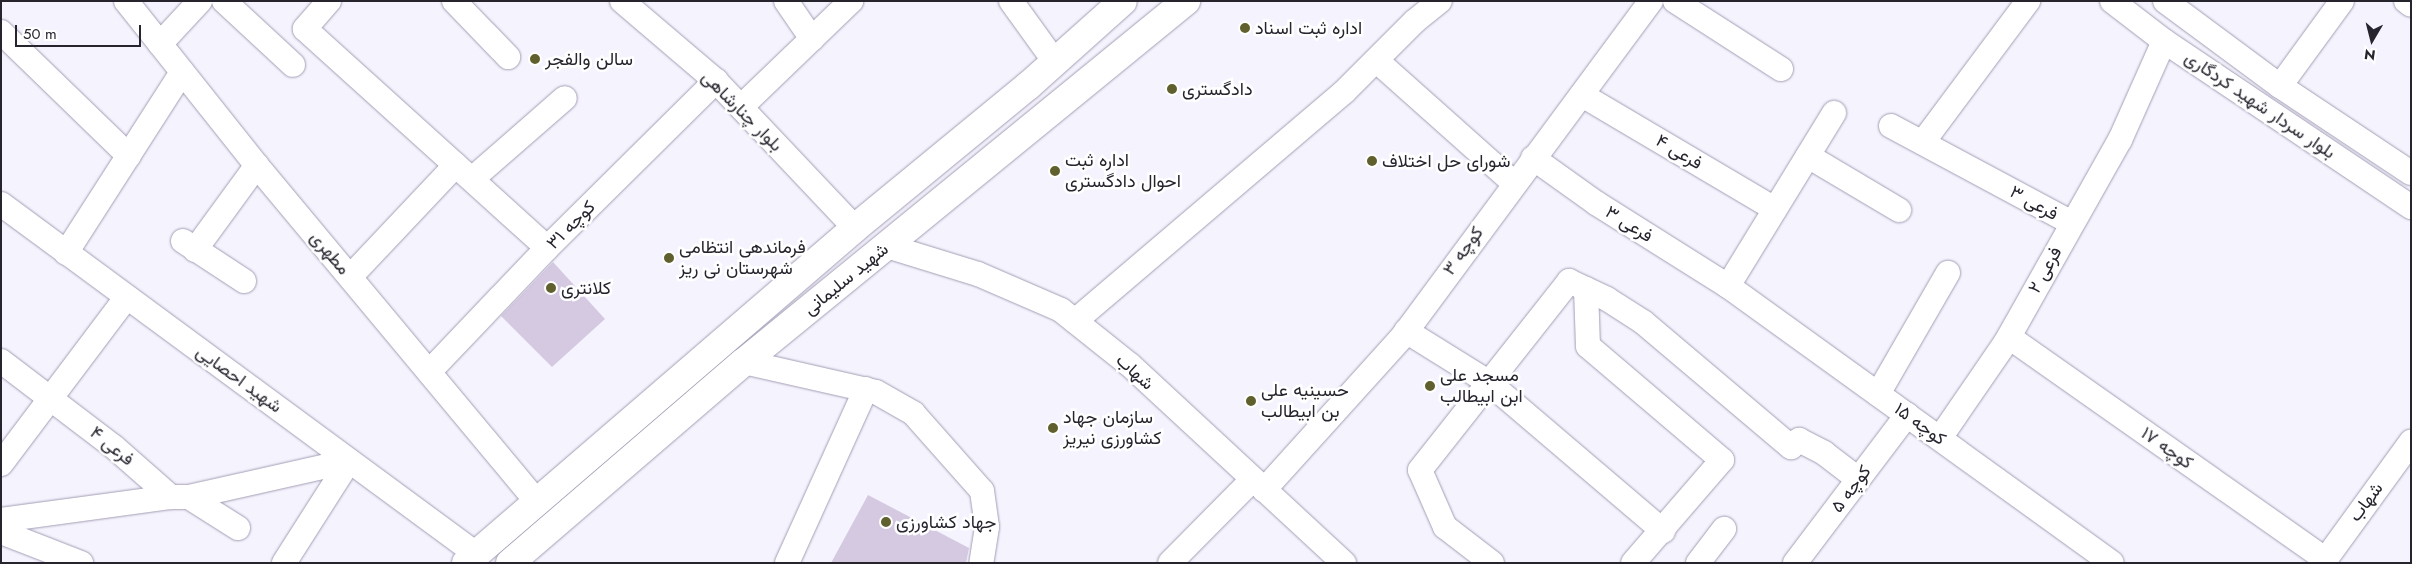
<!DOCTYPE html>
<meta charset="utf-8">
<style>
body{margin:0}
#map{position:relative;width:2412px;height:564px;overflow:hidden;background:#f5f3fd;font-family:Jost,Vazirmatn,sans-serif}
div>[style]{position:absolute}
.building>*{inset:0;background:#d4c9e1}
.roads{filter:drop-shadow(0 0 1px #a49db5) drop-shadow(0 0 1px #a49db5)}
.minor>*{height:24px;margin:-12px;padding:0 12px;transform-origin:12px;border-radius:12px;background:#fff}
.major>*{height:28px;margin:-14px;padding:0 14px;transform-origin:14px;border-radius:14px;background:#fff}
.dots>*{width:14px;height:14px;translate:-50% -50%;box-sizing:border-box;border:2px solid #fff;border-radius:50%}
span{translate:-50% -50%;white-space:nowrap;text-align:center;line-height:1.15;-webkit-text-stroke:5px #fff;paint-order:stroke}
.poi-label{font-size:18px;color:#27242e}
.left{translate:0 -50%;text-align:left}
.street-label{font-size:18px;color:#27242e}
.frame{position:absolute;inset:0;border:2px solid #27242e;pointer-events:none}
.north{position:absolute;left:2347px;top:15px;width:50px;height:50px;-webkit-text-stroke:4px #fff;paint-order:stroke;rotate:188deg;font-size:14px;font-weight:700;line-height:20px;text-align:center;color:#27242e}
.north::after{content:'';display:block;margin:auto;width:18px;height:22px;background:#27242e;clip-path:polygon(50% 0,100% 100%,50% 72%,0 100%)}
.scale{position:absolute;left:15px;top:25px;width:126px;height:22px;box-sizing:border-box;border:2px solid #27242e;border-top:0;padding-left:6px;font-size:15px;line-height:18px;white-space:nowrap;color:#27242e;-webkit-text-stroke:4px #fff;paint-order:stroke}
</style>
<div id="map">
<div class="building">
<i style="clip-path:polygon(553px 262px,605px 319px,552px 367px,501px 316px)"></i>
<i style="clip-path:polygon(868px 495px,969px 548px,966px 563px,831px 563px)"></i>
</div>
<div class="roads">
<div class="minor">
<i style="left:126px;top:1px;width:220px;rotate:51.5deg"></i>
<i style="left:263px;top:173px;width:428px;rotate:50.2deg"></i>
<i style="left:224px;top:1px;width:94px;rotate:42.8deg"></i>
<i style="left:329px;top:1px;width:37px;rotate:131deg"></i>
<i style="left:305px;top:29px;width:326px;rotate:42.1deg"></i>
<i style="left:454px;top:1px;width:78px;rotate:46deg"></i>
<i style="left:622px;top:1px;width:123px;rotate:40.4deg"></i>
<i style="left:716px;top:81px;width:202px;rotate:46.6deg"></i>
<i style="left:786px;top:1px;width:46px;rotate:55.6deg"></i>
<i style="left:1011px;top:1px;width:75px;rotate:54.2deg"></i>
<i style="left:1675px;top:1px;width:126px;rotate:32.7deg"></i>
<i style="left:2112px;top:1px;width:66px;rotate:37.6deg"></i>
<i style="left:2164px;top:41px;width:298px;rotate:33.9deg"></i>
<i style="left:2165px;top:1px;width:143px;rotate:36.5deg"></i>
<i style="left:2280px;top:86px;width:157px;rotate:33.6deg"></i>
<i style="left:2406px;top:1px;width:6px;rotate:39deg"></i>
<i style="left:1px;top:32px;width:178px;rotate:44.1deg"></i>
<i style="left:160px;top:44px;width:59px;rotate:-47.1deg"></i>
<i style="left:1377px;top:61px;width:183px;rotate:41.7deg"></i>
<i style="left:2280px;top:86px;width:105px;rotate:-53.9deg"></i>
<i style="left:1582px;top:95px;width:224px;rotate:30.6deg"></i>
<i style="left:741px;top:107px;width:153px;rotate:-43.9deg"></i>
<i style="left:1891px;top:126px;width:205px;rotate:28.2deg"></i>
<i style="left:1923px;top:142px;width:176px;rotate:-53.3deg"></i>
<i style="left:1808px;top:156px;width:106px;rotate:30.7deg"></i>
<i style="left:1533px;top:158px;width:77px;rotate:35.5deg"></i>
<i style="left:1596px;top:203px;width:156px;rotate:32.2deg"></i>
<i style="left:1728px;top:286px;width:473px;rotate:35.8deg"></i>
<i style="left:472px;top:179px;width:123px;rotate:-41.1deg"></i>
<i style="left:1px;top:204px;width:590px;rotate:36.38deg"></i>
<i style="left:183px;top:241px;width:73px;rotate:33.3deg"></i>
<i style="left:887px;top:246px;width:95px;rotate:17.1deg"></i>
<i style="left:978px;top:274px;width:90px;rotate:23.4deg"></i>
<i style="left:1061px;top:310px;width:88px;rotate:38.6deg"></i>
<i style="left:1130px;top:365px;width:292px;rotate:42.8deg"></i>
<i style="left:195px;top:250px;width:105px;rotate:-53.9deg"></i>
<i style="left:66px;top:253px;width:215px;rotate:-57.3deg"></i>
<i style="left:350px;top:277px;width:154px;rotate:-46.6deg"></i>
<i style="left:1728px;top:286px;width:203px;rotate:-58.5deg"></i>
<i style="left:1586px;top:289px;width:57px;rotate:88deg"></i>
<i style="left:1588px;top:346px;width:176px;rotate:40.4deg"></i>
<i style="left:1722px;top:460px;width:136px;rotate:130.8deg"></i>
<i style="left:1075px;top:321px;width:353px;rotate:-40.4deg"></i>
<i style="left:1344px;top:92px;width:100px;rotate:-45deg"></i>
<i style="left:1415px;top:21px;width:32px;rotate:-39deg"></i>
<i style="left:1406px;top:331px;width:97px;rotate:31.9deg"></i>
<i style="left:1488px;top:382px;width:230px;rotate:40.4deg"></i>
<i style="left:2009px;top:337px;width:386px;rotate:35.1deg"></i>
<i style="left:1px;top:361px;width:142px;rotate:37.3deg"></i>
<i style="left:114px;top:447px;width:76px;rotate:41.3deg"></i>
<i style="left:744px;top:362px;width:135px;rotate:12.8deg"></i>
<i style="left:876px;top:392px;width:43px;rotate:29.6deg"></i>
<i style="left:913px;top:413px;width:104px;rotate:48.5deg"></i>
<i style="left:982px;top:491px;width:36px;rotate:82deg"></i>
<i style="left:987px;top:527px;width:36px;rotate:99deg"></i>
<i style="left:429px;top:372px;width:171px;rotate:-46.4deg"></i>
<i style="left:547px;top:248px;width:238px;rotate:-44.7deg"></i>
<i style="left:1878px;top:394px;width:140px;rotate:-60deg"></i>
<i style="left:1940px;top:438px;width:116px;rotate:-55.5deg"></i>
<i style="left:2006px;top:342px;width:232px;rotate:-60.6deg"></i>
<i style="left:2120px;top:140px;width:108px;rotate:-66deg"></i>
<i style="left:1px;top:464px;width:209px;rotate:-53deg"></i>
<i style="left:1264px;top:490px;width:207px;rotate:-47.9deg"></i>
<i style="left:1403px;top:336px;width:417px;rotate:-53.5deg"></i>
<i style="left:189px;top:497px;width:58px;rotate:32.3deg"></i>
<i style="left:1px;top:520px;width:172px;rotate:-7.7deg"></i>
<i style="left:171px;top:497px;width:18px"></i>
<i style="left:189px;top:497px;width:164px;rotate:-12.7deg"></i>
<i style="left:1px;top:532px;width:86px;rotate:21.2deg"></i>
<i style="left:284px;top:563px;width:121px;rotate:-57.5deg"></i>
<i style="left:787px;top:563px;width:191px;rotate:-65.6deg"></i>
<i style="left:1170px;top:563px;width:117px;rotate:-45.3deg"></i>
<i style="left:1492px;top:563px;width:59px;rotate:-142.5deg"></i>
<i style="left:1445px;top:527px;width:62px;rotate:-113.7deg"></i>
<i style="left:1420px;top:470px;width:241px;rotate:-51.7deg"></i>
<i style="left:1569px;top:281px;width:42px;rotate:25.3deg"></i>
<i style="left:1607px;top:299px;width:43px;rotate:32.6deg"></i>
<i style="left:1643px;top:322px;width:194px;rotate:40.2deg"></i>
<i style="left:1791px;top:447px;width:11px;rotate:-41deg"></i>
<i style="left:1799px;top:440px;width:28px;rotate:27deg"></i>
<i style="left:1824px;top:453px;width:43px;rotate:37.4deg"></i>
<i style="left:1698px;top:563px;width:43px;rotate:-52.6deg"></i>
<i style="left:1795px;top:563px;width:186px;rotate:-52.9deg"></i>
<i style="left:2323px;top:563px;width:150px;rotate:-54deg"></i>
</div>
<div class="major">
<i style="left:466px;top:563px;width:513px;rotate:-40.73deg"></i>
<i style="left:855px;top:228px;width:224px;rotate:-39.4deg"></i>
<i style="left:1028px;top:86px;width:127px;rotate:-41.8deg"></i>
<i style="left:510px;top:563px;width:308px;rotate:-40.7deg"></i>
<i style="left:744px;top:362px;width:571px;rotate:-39.24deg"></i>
</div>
</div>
<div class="dots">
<i style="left:1245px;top:28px;background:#5f602d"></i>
<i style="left:535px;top:59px;background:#5f602d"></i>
<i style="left:1172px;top:89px;background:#5f602d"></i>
<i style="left:1372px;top:161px;background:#5f602d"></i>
<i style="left:1055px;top:171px;background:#5f602d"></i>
<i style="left:669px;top:258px;background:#5f602d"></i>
<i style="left:551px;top:288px;background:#5f602d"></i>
<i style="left:1430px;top:386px;background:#5f602d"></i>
<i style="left:1251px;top:401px;background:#5f602d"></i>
<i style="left:1053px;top:428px;background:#5f602d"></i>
<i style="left:886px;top:522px;background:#5f602d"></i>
</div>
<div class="poi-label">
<span class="left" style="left:1255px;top:28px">اداره ثبت اسناد</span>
<span class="left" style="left:545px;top:59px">سالن والفجر</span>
<span class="left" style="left:1182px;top:89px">دادگستری</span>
<span class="left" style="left:1065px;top:171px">اداره ثبت<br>احوال دادگستری</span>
<span class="left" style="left:1382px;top:161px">شورای حل اختلاف</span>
<span class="left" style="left:679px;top:258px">فرماندهی انتظامی<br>شهرستان نی ریز</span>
<span class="left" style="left:561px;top:288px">کلانتری</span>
<span class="left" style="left:1440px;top:386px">مسجد علی<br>ابن ابیطالب</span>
<span class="left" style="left:1261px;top:401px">حسینیه علی<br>بن ابیطالب</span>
<span class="left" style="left:1063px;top:428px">سازمان جهاد<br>کشاورزی نیریز</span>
<span class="left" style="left:896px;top:522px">جهاد کشاورزی</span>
</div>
<div class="street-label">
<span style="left:2260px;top:105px;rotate:34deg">بلوار سردار شهید کردگاری</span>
<span style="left:742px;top:111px;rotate:45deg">بلوار چنارشاهی</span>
<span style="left:1679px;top:152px;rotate:31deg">فرعی ۴</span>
<span style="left:2034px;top:203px;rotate:29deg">فرعی ۳</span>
<span style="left:1629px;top:224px;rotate:32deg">فرعی ۳</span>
<span style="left:571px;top:225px;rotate:-45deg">کوچه ۳۱</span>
<span style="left:1463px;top:251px;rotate:-54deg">کوچه ۳</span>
<span style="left:330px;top:253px;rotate:50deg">مطهری</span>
<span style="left:2045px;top:270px;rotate:-61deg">فرعی ۲</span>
<span style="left:846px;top:279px;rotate:-39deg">شهید سلیمانی</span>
<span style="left:1135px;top:372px;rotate:42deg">شهاب</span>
<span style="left:239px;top:379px;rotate:36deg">شهید احصایی</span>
<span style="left:1920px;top:424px;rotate:36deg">کوچه ۱۵</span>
<span style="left:112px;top:446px;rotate:39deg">فرعی ۴</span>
<span style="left:2167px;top:448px;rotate:35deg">کوچه ۱۷</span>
<span style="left:1851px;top:489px;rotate:-53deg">کوچه ۵</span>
<span style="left:2366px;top:502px;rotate:-53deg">شهاب</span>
</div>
<div class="frame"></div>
<div class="north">N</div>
<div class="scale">50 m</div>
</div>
